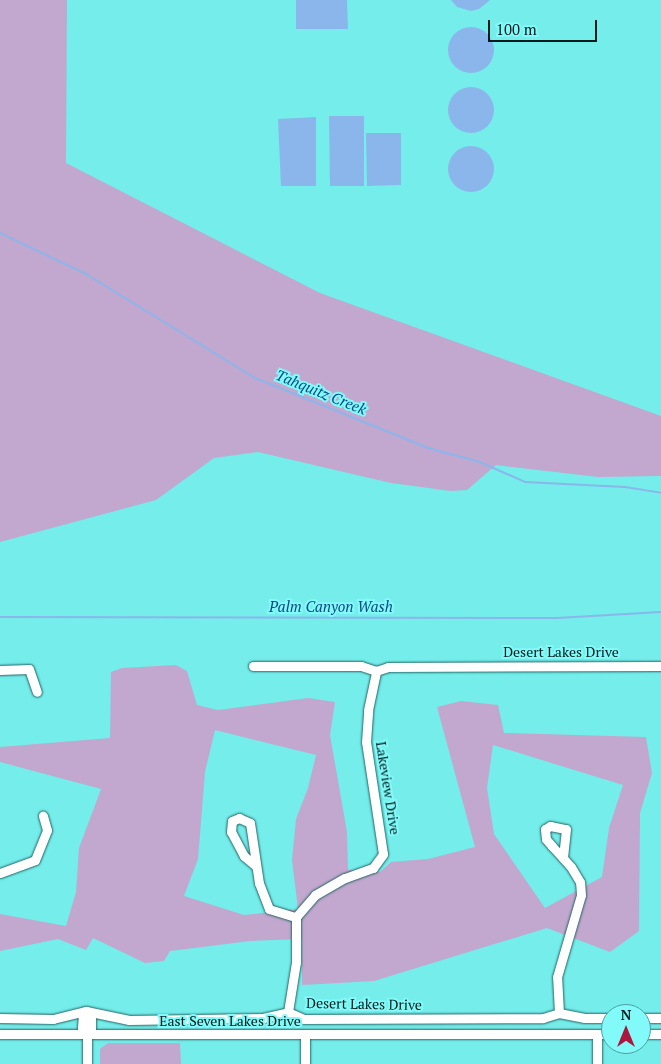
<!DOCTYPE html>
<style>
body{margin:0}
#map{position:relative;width:661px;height:1064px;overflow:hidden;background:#74edeb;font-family:"PT Serif",serif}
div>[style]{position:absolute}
.green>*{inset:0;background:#c2a7cf}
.water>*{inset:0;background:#8bb6eb}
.round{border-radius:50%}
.stream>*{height:2px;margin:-1px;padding:0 1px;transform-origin:1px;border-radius:1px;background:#8bb6eb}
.roads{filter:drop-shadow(0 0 1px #236564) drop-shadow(0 0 1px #236564)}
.street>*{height:9px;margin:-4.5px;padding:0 4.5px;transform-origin:4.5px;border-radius:4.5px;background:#fff}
span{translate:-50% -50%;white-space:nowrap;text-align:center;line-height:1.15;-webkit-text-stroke:4px #82faf9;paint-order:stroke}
.street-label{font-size:14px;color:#011a1a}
.water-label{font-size:15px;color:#0d4988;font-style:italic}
.north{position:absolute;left:601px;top:1004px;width:50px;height:50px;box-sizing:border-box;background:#82faf9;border:1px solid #4ea0a0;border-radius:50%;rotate:0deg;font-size:14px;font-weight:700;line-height:20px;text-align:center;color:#011a1a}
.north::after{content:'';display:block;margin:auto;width:18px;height:22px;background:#ac173e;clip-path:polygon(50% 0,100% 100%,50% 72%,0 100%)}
.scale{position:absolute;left:488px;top:20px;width:109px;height:22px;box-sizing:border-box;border:2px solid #011a1a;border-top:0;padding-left:6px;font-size:15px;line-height:18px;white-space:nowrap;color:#011a1a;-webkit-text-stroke:4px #82faf9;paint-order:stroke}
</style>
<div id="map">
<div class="green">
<i style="clip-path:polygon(0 0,67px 0,66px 163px,320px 293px,661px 416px,661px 476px,598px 477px,496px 465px,467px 490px,451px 491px,391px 483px,258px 452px,214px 458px,156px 500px,0 542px)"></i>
<i style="clip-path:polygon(evenodd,176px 665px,187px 671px,197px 705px,218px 710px,308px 698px,335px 702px,330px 735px,347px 832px,348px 870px,380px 872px,391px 862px,428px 859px,475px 847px,437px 707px,461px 701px,498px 705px,504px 733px,646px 737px,652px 773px,640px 813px,639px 931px,610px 952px,547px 928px,374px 981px,302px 985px,302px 939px,250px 941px,170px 951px,164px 961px,145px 963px,93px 938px,86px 950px,58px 939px,0 951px,0 914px,66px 926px,76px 892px,79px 848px,101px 789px,0 762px,0 747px,110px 738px,111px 672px,122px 668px,176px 665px,215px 730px,316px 755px,308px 788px,296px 819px,292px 860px,298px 909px,244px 915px,184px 896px,198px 859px,205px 772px,215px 730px,176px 665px,493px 745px,623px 785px,609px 828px,602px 877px,545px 908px,494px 834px,487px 788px,493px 745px)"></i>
<i style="clip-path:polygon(108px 1043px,180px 1043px,181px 1064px,100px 1064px,100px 1049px)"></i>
</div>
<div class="water">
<i style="clip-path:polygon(296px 0,347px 0,348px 29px,296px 29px)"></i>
<i style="clip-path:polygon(451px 0,490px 0,479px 9px,471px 11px,457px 7px)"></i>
<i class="round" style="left:448px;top:27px;width:46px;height:46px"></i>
<i class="round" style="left:448px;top:87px;width:46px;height:46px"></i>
<i style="clip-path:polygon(329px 116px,364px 116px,364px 186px,330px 186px)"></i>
<i style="clip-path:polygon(316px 117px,316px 186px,281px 186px,278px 119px)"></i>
<i style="clip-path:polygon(366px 133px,401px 133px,401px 185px,367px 186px)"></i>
<i class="round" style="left:448px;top:146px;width:46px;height:46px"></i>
</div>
<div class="stream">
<i style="left:0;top:233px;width:95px;rotate:25.5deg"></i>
<i style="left:86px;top:274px;width:198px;rotate:31.6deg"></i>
<i style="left:255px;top:378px;width:187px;rotate:22deg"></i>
<i style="left:428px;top:448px;width:54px;rotate:15.1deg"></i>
<i style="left:480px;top:462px;width:49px;rotate:24deg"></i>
<i style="left:525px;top:482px;width:100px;rotate:2.9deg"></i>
<i style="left:625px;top:487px;width:36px;rotate:9deg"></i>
<i style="left:0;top:617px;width:557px;rotate:0.1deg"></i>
<i style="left:557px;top:618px;width:104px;rotate:-3.3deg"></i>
</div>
<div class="roads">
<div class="street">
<i style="left:253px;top:666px;width:108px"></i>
<i style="left:361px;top:666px;width:16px;rotate:18deg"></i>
<i style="left:376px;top:671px;width:13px;rotate:-18deg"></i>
<i style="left:388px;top:667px;width:273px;rotate:-0.2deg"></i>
<i style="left:0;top:670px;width:29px;rotate:-2deg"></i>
<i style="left:29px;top:669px;width:24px;rotate:71deg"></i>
<i style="left:256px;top:866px;width:16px;rotate:-140deg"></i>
<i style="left:244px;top:856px;width:27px;rotate:-118deg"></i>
<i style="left:231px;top:832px;width:11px;rotate:-85deg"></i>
<i style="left:232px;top:821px;width:8px;rotate:-23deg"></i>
<i style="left:239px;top:818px;width:12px;rotate:24deg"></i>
<i style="left:250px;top:823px;width:61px;rotate:81.5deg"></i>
<i style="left:259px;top:883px;width:28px;rotate:69deg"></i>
<i style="left:269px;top:909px;width:28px;rotate:17deg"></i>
<i style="left:0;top:873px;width:37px;rotate:-20deg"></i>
<i style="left:35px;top:860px;width:32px;rotate:-68deg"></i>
<i style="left:47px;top:830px;width:15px;rotate:-106deg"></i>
<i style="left:288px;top:1012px;width:51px;rotate:-80.9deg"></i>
<i style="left:296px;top:962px;width:45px;rotate:-90deg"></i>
<i style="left:296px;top:917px;width:29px;rotate:-49deg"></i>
<i style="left:315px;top:895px;width:34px;rotate:-30deg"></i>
<i style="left:345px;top:878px;width:30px;rotate:-20deg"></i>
<i style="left:373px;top:868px;width:17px;rotate:-54deg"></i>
<i style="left:383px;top:854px;width:113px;rotate:-98.6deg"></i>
<i style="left:366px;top:742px;width:32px;rotate:-86deg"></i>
<i style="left:368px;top:710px;width:40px;rotate:-78deg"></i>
<i style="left:559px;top:1013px;width:36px;rotate:-93deg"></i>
<i style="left:557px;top:977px;width:85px;rotate:-73.7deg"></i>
<i style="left:581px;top:895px;width:13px;rotate:-94deg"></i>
<i style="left:580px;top:882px;width:17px;rotate:-121deg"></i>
<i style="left:571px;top:867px;width:12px;rotate:-132deg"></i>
<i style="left:563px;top:858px;width:16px;rotate:-133deg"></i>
<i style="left:552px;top:846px;width:9px;rotate:-131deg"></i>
<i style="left:546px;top:839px;width:10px;rotate:-96deg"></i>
<i style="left:545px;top:829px;width:6px;rotate:-31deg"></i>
<i style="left:550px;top:826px;width:16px;rotate:11deg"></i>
<i style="left:566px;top:829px;width:29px;rotate:96deg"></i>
<i style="left:0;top:1018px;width:53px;rotate:1.1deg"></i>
<i style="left:53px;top:1019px;width:34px;rotate:-14deg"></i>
<i style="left:86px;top:1011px;width:44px;rotate:11.8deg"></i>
<i style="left:129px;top:1020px;width:134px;rotate:-0.9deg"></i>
<i style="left:263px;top:1018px;width:26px;rotate:-13deg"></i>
<i style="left:288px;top:1012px;width:17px;rotate:24deg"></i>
<i style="left:304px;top:1019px;width:239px;rotate:-0.2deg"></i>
<i style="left:543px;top:1018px;width:17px;rotate:-17deg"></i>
<i style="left:559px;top:1013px;width:26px;rotate:11deg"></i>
<i style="left:585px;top:1018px;width:26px"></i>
<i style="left:641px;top:1018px;width:20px"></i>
<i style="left:0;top:1034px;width:611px"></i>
<i style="left:305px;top:1034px;width:30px;rotate:90deg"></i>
<i style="left:641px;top:1034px;width:20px"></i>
<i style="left:87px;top:1064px;width:29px;rotate:-90deg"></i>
<i style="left:87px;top:1035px;width:7px;rotate:-56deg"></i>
<i style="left:91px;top:1029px;width:15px;rotate:-90deg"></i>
<i style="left:91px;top:1014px;width:6px;rotate:-149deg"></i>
<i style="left:86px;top:1011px;width:4px;rotate:146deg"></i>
<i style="left:83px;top:1013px;width:16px;rotate:94deg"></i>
<i style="left:82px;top:1029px;width:8px;rotate:50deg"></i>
<i style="left:597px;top:1064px;width:30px;rotate:-90deg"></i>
</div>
</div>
<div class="street-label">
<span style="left:561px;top:652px">Desert Lakes Drive</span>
<span style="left:388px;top:788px;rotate:81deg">Lakeview Drive</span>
<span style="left:364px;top:1004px;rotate:1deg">Desert Lakes Drive</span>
<span style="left:230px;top:1021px">East Seven Lakes Drive</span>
</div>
<div class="water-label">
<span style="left:321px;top:392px;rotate:22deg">Tahquitz Creek</span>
<span style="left:331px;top:607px">Palm Canyon Wash</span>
</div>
<div class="north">N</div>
<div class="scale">100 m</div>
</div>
